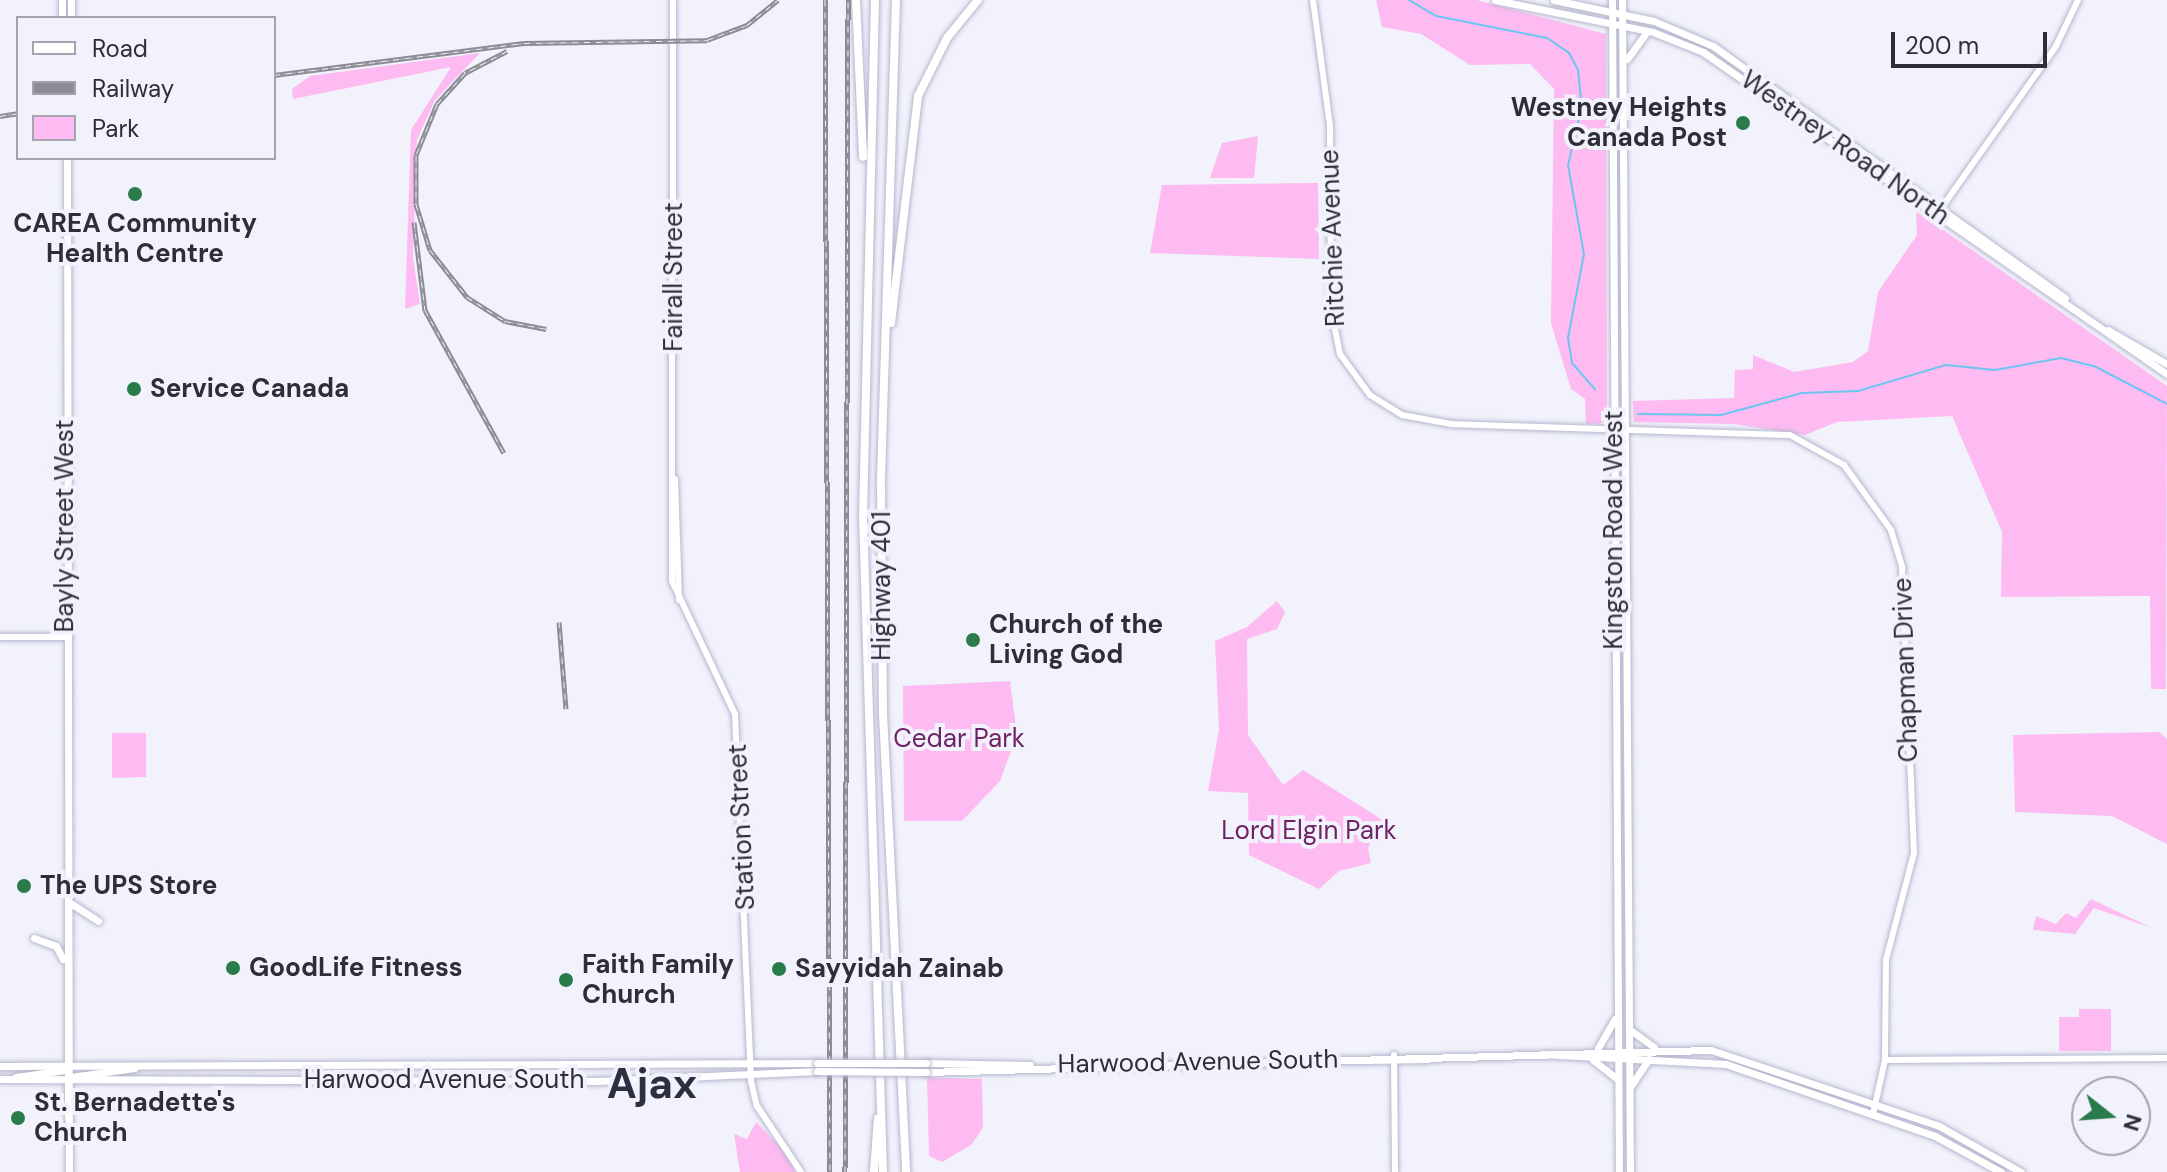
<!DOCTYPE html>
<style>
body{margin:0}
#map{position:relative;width:2167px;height:1172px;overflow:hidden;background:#f1f2fb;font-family:"DM Sans",sans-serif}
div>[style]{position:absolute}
.green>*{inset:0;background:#fdbbf1}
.stream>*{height:2px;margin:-1px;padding:0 1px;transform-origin:1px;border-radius:1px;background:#6cc5f0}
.roads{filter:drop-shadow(0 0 2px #b5b7ce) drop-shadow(0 0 2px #b5b7ce)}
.minor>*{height:6px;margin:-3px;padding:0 3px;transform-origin:3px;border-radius:3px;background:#fff}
.major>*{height:7px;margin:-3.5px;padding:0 3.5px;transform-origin:3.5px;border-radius:3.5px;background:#fff}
.highway>*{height:8px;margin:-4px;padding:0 4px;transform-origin:4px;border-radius:4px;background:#fff}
.rail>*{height:5px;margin-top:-2.5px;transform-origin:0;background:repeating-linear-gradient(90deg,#f1f2fb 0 6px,#8b8c95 0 12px);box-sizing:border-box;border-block:2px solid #8b8c95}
.bridges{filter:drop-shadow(0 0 2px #b5b7ce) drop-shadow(0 0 2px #b5b7ce)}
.major-bridge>*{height:7px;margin:-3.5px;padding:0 3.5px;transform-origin:3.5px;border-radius:3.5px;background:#fff}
.dots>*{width:22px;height:22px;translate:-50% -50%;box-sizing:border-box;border:4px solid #f1f2fb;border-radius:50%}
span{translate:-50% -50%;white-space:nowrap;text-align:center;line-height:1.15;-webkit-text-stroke:8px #f1f2fb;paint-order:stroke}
.poi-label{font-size:26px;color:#2d2e37;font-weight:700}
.right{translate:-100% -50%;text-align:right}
.left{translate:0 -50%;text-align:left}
.street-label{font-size:26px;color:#2d2e37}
.park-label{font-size:26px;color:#6f2365}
.town-label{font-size:42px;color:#2d2e40;font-weight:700}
.legend{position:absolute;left:16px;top:16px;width:260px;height:144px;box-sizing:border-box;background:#f1f2fb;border:2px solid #a3a4ad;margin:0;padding:10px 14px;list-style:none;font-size:24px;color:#2d2e37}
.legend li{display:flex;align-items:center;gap:16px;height:40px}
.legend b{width:40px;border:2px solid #a3a4ad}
.north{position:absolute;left:2071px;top:1076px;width:80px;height:80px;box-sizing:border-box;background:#f1f2fb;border:2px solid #a3a4ad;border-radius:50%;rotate:107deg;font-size:22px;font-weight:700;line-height:32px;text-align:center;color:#2d2e37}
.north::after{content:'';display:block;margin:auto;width:28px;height:36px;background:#2a7b4c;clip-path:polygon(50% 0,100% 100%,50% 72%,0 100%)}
.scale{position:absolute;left:1891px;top:32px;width:156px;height:36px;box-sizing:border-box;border:4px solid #2d2e37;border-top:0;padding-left:10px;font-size:24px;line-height:28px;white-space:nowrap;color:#2d2e37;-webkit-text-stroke:6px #f1f2fb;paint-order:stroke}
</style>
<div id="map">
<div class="green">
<i style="clip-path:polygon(1376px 0,1477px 0,1606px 34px,1607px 415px,1602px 423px,1586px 424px,1585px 399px,1571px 389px,1551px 323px,1554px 89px,1530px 64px,1470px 65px,1421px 34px,1382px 27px)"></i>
<i style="clip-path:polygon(480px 53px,435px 100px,417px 140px,413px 258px,420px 304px,405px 309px,411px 130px,451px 67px,293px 99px,292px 89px,310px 76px)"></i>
<i style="clip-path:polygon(1258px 136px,1254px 178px,1210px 178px,1222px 143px)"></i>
<i style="clip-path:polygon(1318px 183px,1319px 259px,1150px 253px,1162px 185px)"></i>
<i style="clip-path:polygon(1916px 211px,2167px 386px,2166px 689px,2151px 689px,2150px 596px,2001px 597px,2002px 532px,1952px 416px,1837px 422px,1805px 435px,1734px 424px,1634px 422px,1633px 401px,1734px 398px,1735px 370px,1753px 369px,1753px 355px,1794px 372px,1853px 362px,1868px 351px,1878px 292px,1917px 235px)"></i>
<i style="clip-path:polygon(1277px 601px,1285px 612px,1277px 629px,1247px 639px,1248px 735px,1283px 785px,1303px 770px,1383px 820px,1368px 848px,1371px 863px,1339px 871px,1319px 889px,1249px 855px,1248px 793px,1208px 791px,1219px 729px,1215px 641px,1247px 627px)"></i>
<i style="clip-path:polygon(1010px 681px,1017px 735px,1000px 781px,962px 821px,904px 821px,903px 686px)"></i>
<i style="clip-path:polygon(2159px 732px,2167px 739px,2167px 844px,2112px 816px,2015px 812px,2013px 735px)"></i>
<i style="clip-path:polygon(112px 733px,146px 733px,146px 777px,112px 778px)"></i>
<i style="clip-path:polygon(2091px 899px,2152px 928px,2094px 908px,2075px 934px,2033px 930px,2036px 916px,2056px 924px,2066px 913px,2076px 918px)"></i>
<i style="clip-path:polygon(2079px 1009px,2111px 1009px,2111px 1051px,2059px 1051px,2059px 1017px,2079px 1017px)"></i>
<i style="clip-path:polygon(927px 1078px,982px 1079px,983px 1128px,971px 1145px,942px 1162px,929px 1156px)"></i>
<i style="clip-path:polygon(756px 1122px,787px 1154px,795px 1172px,740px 1172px,734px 1134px,747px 1139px)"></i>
</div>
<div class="stream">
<i style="left:1409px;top:0;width:31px;rotate:31deg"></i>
<i style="left:1436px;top:16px;width:113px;rotate:11.2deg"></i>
<i style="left:1547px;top:38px;width:27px;rotate:34deg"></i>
<i style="left:1569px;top:53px;width:19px;rotate:62deg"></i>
<i style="left:1578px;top:70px;width:36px;rotate:84deg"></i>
<i style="left:1582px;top:106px;width:61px;rotate:103.3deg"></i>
<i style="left:1568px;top:165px;width:90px;rotate:79.8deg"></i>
<i style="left:1584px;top:254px;width:86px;rotate:100.8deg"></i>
<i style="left:1568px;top:338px;width:25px;rotate:81deg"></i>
<i style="left:1572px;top:363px;width:35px;rotate:49deg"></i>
<i style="left:1638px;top:414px;width:83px;rotate:0.7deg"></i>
<i style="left:1721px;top:415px;width:84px;rotate:-15.2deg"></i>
<i style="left:1802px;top:393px;width:56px;rotate:-2deg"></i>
<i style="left:1858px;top:391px;width:92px;rotate:-16.5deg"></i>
<i style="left:1946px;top:365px;width:49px;rotate:5.8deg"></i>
<i style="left:1995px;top:370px;width:67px;rotate:-10.3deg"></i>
<i style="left:2061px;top:358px;width:36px;rotate:14deg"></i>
<i style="left:2096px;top:367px;width:80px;rotate:27.5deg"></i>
</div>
<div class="roads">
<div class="minor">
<i style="left:673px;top:0;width:581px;rotate:90.1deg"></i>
<i style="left:672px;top:581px;width:147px;rotate:64.7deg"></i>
<i style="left:735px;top:714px;width:367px;rotate:87.5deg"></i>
<i style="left:751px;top:1081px;width:26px;rotate:77deg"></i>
<i style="left:757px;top:1106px;width:79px;rotate:56.3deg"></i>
<i style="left:1313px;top:0;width:126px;rotate:82.3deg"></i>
<i style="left:1330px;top:125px;width:184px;rotate:89.7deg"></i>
<i style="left:1331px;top:309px;width:46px;rotate:78.7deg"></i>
<i style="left:1340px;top:354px;width:51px;rotate:53.8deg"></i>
<i style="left:1370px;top:395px;width:38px;rotate:32deg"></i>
<i style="left:1402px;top:415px;width:50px;rotate:10.4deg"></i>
<i style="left:1451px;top:424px;width:339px;rotate:1.9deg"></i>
<i style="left:1790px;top:435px;width:62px;rotate:29.1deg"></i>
<i style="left:1844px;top:465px;width:80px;rotate:54.1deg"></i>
<i style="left:1891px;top:530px;width:39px;rotate:73deg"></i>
<i style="left:1902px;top:567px;width:286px;rotate:87.6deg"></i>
<i style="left:1914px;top:853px;width:111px;rotate:104.7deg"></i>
<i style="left:1886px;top:960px;width:100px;rotate:90.6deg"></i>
<i style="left:1885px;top:1060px;width:55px;rotate:102.5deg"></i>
<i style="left:1940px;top:210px;width:201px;rotate:-54.7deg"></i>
<i style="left:2056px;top:46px;width:51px;rotate:-64.4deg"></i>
<i style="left:675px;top:479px;width:121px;rotate:88.1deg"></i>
<i style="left:0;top:637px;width:66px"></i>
<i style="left:1394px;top:1055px;width:117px;rotate:89.5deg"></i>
<i style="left:1885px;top:1060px;width:282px;rotate:-0.4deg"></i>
</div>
<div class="major">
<i style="left:62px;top:0;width:18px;rotate:90deg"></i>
<i style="left:1495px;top:0;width:161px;rotate:11.4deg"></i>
<i style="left:1653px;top:32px;width:54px;rotate:21.8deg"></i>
<i style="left:1703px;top:52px;width:565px;rotate:34.76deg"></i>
<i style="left:1554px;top:0;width:102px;rotate:11.9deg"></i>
<i style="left:1654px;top:21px;width:64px;rotate:23deg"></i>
<i style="left:1713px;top:46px;width:433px;rotate:35.6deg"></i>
<i style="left:1612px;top:0;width:1172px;rotate:89.66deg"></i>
<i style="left:1622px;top:0;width:1172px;rotate:89.61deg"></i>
<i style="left:71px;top:18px;width:18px;rotate:-90deg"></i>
<i style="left:1627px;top:59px;width:32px;rotate:-54deg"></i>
<i style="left:67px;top:158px;width:1014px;rotate:89.89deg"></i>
<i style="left:2108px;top:330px;width:68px;rotate:30deg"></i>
<i style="left:72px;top:904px;width:31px;rotate:33deg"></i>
<i style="left:34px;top:938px;width:23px;rotate:20deg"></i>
<i style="left:56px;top:946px;width:15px;rotate:62deg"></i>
<i style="left:1629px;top:1029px;width:31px;rotate:36deg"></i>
<i style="left:1598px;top:1048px;width:34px;rotate:-60deg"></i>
<i style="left:1542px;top:1054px;width:184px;rotate:3.1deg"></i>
<i style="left:1726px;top:1064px;width:221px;rotate:19deg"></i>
<i style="left:1935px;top:1136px;width:75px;rotate:28.6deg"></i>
<i style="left:1366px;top:1060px;width:62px;rotate:-0.9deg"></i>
<i style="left:1593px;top:1060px;width:31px;rotate:38deg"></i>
<i style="left:926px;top:1063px;width:104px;rotate:1.1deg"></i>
<i style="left:0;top:1066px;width:817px;rotate:-0.21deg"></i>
<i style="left:926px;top:1072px;width:785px;rotate:-1.61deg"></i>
<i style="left:1711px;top:1050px;width:240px;rotate:18.4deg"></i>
<i style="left:1939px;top:1126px;width:94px;rotate:29.3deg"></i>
<i style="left:16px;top:1077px;width:50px;rotate:-8deg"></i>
<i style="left:71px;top:1077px;width:64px;rotate:-8.1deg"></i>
<i style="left:0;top:1079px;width:598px;rotate:0.19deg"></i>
<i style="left:598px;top:1081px;width:219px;rotate:-2.6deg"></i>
<i style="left:1630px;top:1087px;width:34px;rotate:-56deg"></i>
<i style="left:68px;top:1118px;width:224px;rotate:-90deg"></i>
</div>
<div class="highway">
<i style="left:856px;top:0;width:157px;rotate:87.4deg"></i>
<i style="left:875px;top:0;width:515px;rotate:91.33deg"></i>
<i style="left:863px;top:515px;width:657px;rotate:88.26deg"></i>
<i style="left:896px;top:0;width:485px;rotate:91.8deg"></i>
<i style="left:881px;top:485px;width:229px;rotate:89.5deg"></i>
<i style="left:883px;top:714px;width:459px;rotate:87.1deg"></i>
<i style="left:891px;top:323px;width:229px;rotate:-83.2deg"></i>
<i style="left:918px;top:96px;width:65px;rotate:-63.4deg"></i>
<i style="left:947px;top:38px;width:49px;rotate:-50.8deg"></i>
<i style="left:874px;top:1172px;width:54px;rotate:-85.8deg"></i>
</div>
</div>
<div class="rail">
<i style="left:825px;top:0;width:1172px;rotate:89.76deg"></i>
<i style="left:507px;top:51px;width:47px;rotate:152.4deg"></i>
<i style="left:465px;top:73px;width:42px;rotate:132.1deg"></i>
<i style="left:437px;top:104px;width:55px;rotate:112.4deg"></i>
<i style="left:416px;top:155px;width:49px;rotate:90deg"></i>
<i style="left:416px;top:204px;width:48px;rotate:73.1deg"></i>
<i style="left:430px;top:250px;width:60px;rotate:51.8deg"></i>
<i style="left:467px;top:297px;width:45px;rotate:32.3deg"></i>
<i style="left:505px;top:321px;width:42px;rotate:11deg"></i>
<i style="left:274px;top:75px;width:252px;rotate:-7.3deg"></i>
<i style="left:524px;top:43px;width:183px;rotate:-0.9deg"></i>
<i style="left:707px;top:40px;width:43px;rotate:-20.6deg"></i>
<i style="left:747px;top:25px;width:40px;rotate:-39deg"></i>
<i style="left:0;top:116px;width:18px;rotate:-9deg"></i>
<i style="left:414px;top:222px;width:89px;rotate:82.9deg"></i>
<i style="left:425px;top:310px;width:163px;rotate:61.1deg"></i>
<i style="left:559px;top:622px;width:87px;rotate:85.4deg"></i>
<i style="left:845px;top:1172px;width:1172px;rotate:-89.85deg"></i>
</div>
<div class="bridges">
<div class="major-bridge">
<i style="left:817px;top:1063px;width:109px"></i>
<i style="left:817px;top:1071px;width:109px;rotate:0.5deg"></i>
</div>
</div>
<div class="dots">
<i style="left:1743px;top:123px;background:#2a7b4c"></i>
<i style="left:135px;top:194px;background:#2a7b4c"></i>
<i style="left:134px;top:389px;background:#2a7b4c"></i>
<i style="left:973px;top:640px;background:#2a7b4c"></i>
<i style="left:24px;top:886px;background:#2a7b4c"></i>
<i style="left:233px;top:968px;background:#2a7b4c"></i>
<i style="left:779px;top:969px;background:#2a7b4c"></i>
<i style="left:566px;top:980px;background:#2a7b4c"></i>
<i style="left:18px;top:1118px;background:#2a7b4c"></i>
</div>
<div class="poi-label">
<span class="right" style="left:1727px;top:123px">Westney Heights<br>Canada Post</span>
<span style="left:135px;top:239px">CAREA Community<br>Health Centre</span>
<span class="left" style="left:150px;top:389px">Service Canada</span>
<span class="left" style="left:989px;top:640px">Church of the<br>Living God</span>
<span class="left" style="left:40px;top:886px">The UPS Store</span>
<span class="left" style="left:582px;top:980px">Faith Family<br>Church</span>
<span class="left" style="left:249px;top:968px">GoodLife Fitness</span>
<span class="left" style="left:795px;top:969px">Sayyidah Zainab</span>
<span class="left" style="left:34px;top:1118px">St. Bernadette's<br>Church</span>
</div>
<div class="street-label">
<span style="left:1845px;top:148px;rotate:35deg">Westney Road North</span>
<span style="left:1333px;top:238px;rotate:-92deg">Ritchie Avenue</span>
<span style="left:674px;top:277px;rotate:-90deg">Fairall Street</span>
<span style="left:65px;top:526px;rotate:-90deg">Bayly Street West</span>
<span style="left:1614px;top:530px;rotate:-90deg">Kingston Road West</span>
<span style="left:882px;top:586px;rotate:-90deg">Highway 401</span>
<span style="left:1906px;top:670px;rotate:-92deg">Chapman Drive</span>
<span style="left:742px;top:827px;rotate:-93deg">Station Street</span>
<span style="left:1198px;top:1062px;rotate:-1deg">Harwood Avenue South</span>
<span style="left:444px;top:1080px">Harwood Avenue South</span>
</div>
<div class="park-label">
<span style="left:959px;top:739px">Cedar Park</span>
<span style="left:1309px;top:831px">Lord Elgin Park</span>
</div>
<div class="town-label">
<span style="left:652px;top:1084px">Ajax</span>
</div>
<ul class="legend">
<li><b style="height:10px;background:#fff"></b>Road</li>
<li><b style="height:10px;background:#8b8c95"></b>Railway</li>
<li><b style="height:22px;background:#fdbbf1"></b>Park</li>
</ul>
<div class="north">N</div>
<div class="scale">200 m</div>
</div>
